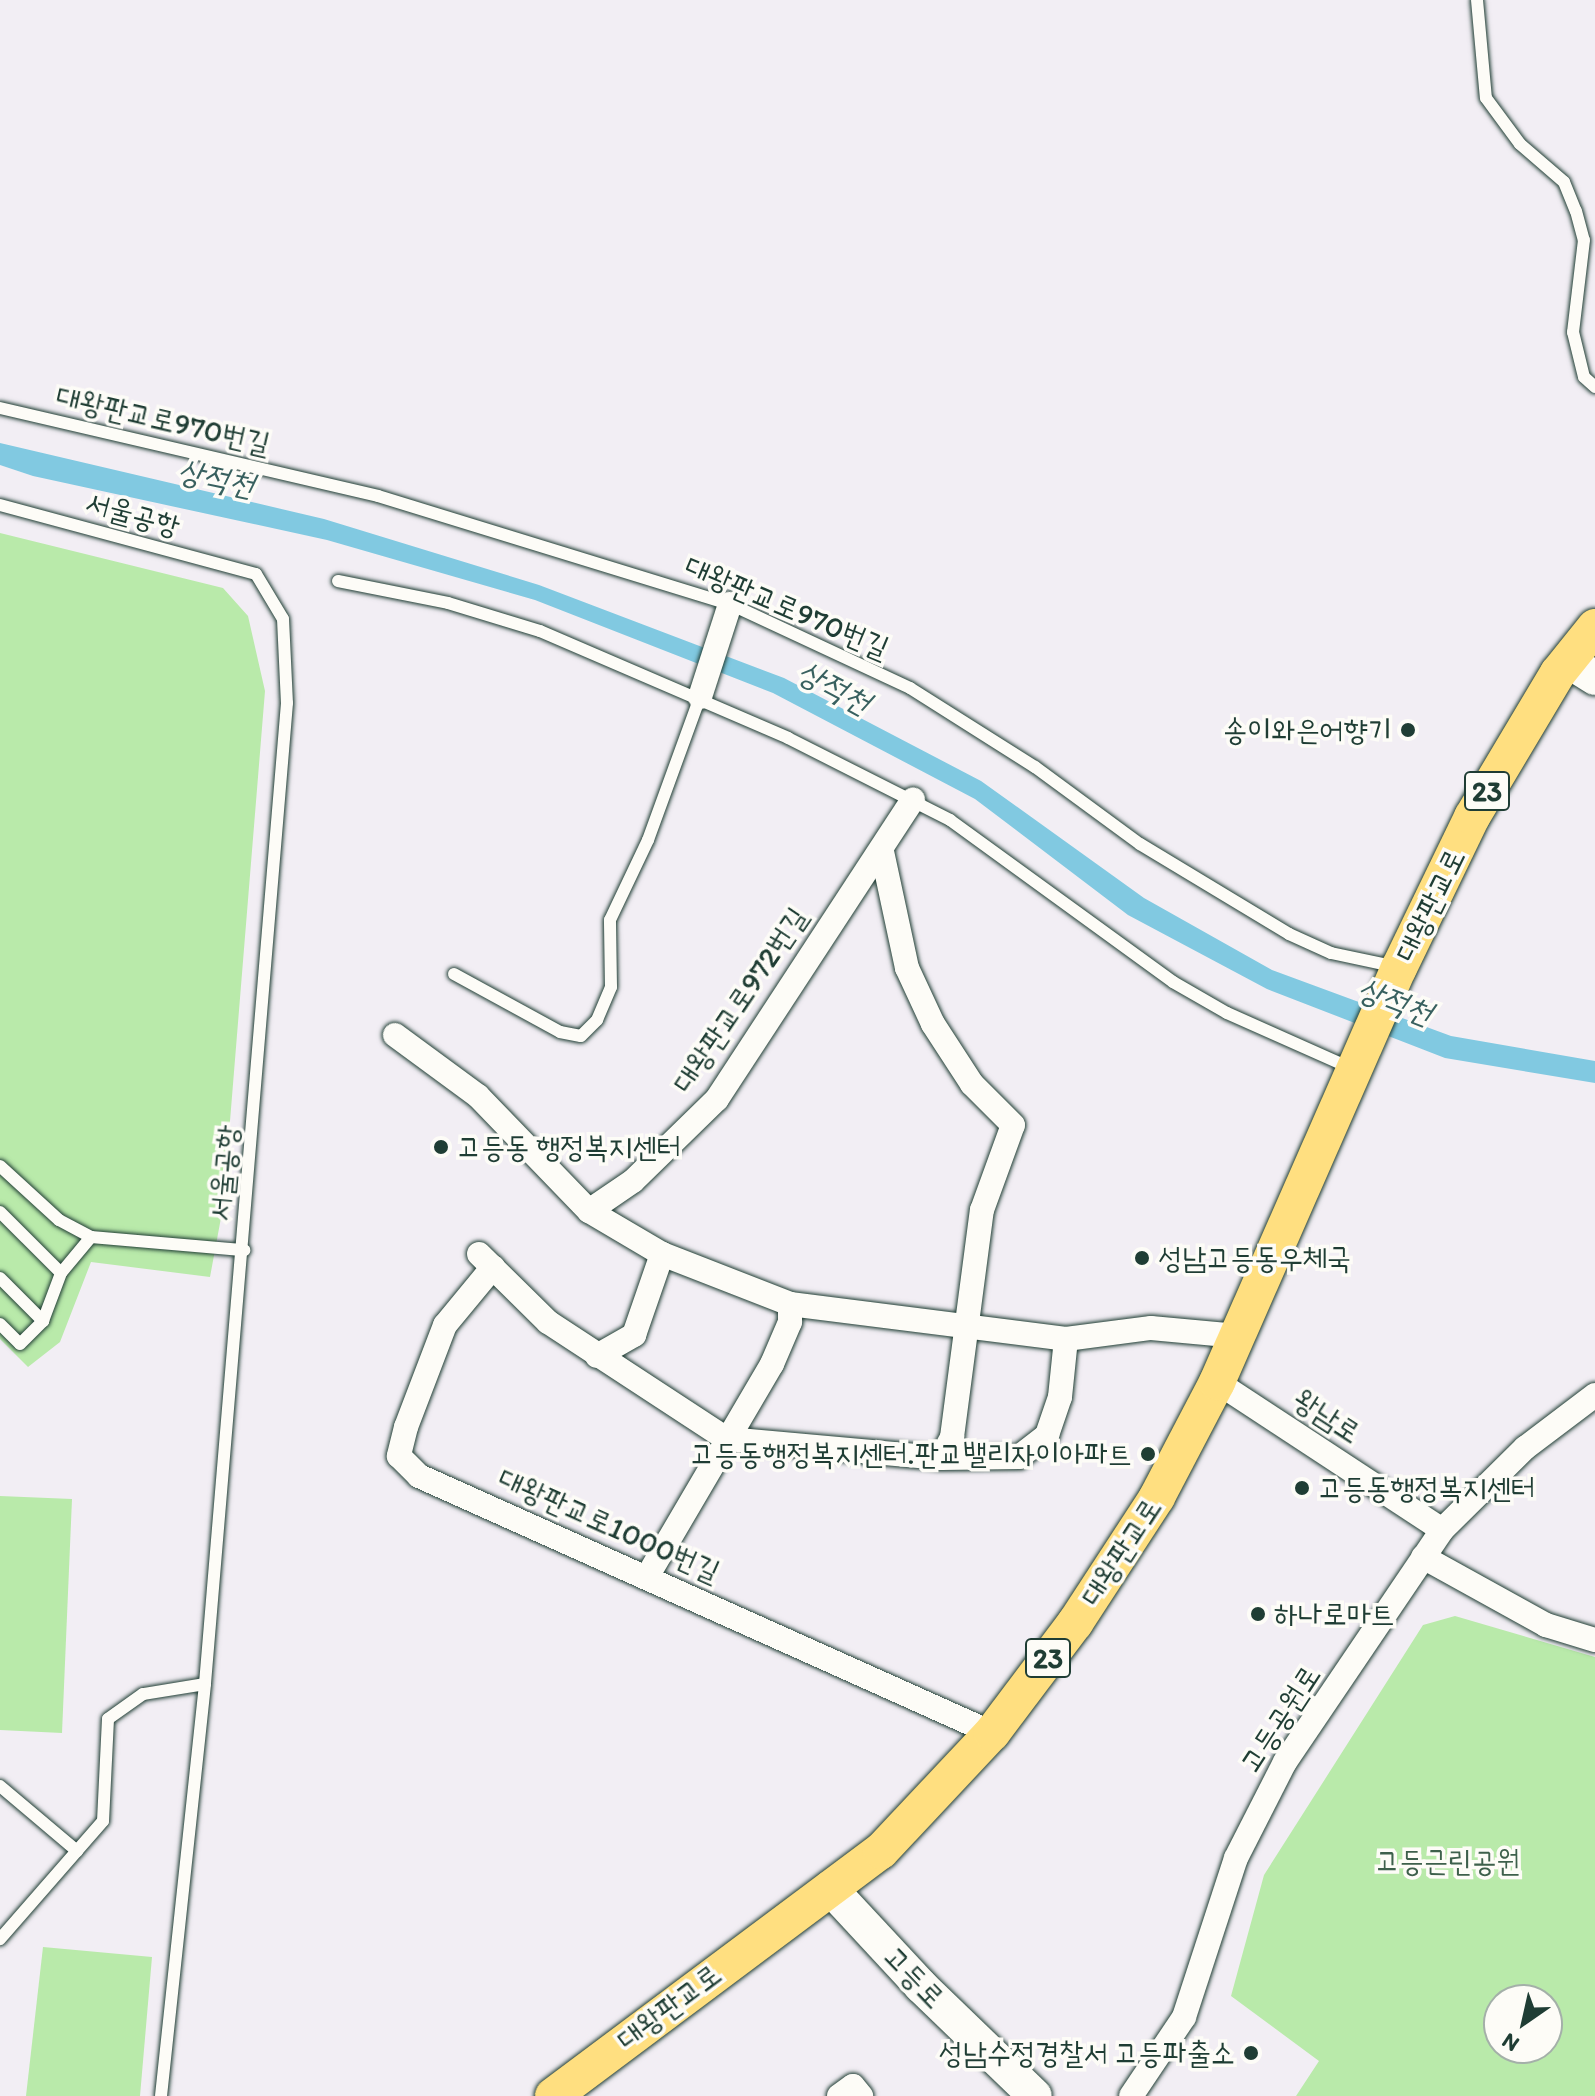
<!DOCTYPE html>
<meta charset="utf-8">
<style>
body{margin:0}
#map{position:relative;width:1595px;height:2096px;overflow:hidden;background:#f2eef4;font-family:Itim,"Poor Story",sans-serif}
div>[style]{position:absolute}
.green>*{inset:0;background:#b9eaaa}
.water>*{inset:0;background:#81c9e1}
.roads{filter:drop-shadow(0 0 2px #1f3d34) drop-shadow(0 0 2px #1f3d34)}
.lane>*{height:12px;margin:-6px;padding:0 6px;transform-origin:6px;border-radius:6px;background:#fdfcf7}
.street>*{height:24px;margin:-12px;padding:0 12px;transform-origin:12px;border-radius:12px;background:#fdfcf7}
.secondary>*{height:34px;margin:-17px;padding:0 17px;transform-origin:17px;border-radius:17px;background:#fdfcf7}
.primary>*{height:36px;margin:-18px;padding:0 18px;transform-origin:18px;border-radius:18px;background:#ffdf80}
.dots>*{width:22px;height:22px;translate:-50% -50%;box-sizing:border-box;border:4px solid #fdfcf7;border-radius:50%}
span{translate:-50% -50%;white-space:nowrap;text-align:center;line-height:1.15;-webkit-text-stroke:7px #fdfcf7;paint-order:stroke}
.shield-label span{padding:2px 6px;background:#fdfcf7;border:2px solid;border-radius:6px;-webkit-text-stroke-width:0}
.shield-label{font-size:28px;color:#1f3d34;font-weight:700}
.street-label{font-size:30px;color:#1f3d34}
.poi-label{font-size:30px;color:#1f3d34}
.right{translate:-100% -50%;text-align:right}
.left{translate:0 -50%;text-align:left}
.park-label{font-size:30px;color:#3e604c}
.water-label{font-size:32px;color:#38605f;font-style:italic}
.north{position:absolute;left:1483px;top:1984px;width:80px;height:80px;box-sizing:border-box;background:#fdfcf7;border:2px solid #a4b0a9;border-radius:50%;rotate:214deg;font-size:22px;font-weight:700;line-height:32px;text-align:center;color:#1f3d34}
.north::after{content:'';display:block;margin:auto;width:28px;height:36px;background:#1f3d34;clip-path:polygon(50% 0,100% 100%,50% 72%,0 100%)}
</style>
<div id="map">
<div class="green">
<i style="clip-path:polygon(0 533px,223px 588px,248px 616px,265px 691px,223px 1207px,210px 1277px,91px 1262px,60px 1342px,28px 1367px,0 1339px)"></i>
<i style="clip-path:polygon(0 1496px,72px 1499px,62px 1733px,0 1730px)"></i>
<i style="clip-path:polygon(evenodd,1455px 1616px,1595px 1657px,1595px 2096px,1296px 2096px,1319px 2061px,1231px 1996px,1264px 1875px,1423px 1625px,1455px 1616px,1499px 2000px,1547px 2000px,1547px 2048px,1499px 2048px,1499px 2000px)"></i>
<i style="clip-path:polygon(43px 1947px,152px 1957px,140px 2096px,26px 2096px)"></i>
</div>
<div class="water">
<i style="clip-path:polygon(0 443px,324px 519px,539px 585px,784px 678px,981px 781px,1144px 898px,1272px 970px,1451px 1036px,1595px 1061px,1595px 1083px,1445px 1058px,1267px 989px,1128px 915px,975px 799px,773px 693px,535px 600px,327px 540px,33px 476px,0 465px)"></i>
</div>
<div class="roads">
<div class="lane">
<i style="left:1477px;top:0;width:98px;rotate:84.8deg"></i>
<i style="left:1486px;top:98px;width:57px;rotate:53.5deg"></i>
<i style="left:1520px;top:144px;width:58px;rotate:40.8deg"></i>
<i style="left:1564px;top:182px;width:31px;rotate:68deg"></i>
<i style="left:1576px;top:211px;width:30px;rotate:75deg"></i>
<i style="left:1584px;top:240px;width:93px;rotate:96.8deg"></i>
<i style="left:1573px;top:332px;width:46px;rotate:76.3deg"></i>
<i style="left:1584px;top:377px;width:15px;rotate:42deg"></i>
<i style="left:0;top:408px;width:388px;rotate:13.1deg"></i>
<i style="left:378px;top:496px;width:368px;rotate:17.1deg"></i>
<i style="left:730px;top:604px;width:199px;rotate:25deg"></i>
<i style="left:910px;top:688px;width:148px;rotate:32.3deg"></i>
<i style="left:1035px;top:767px;width:130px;rotate:36.3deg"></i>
<i style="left:1140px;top:844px;width:174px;rotate:31.1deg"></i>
<i style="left:1289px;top:934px;width:46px;rotate:24.3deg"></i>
<i style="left:1331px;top:953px;width:67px;rotate:12deg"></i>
<i style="left:0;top:505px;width:265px;rotate:15.1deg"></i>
<i style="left:256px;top:574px;width:52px;rotate:59deg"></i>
<i style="left:283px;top:619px;width:84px;rotate:87.3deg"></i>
<i style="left:287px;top:703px;width:984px;rotate:94.78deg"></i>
<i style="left:205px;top:1684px;width:63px;rotate:170.8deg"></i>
<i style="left:143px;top:1694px;width:43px;rotate:144.5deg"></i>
<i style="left:108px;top:1719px;width:102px;rotate:92.8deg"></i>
<i style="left:103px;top:1821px;width:157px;rotate:131.1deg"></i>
<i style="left:338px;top:581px;width:112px;rotate:11.3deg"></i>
<i style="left:448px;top:603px;width:96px;rotate:16.9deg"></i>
<i style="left:540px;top:631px;width:270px;rotate:23.3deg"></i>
<i style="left:788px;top:738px;width:182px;rotate:26.8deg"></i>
<i style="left:950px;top:820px;width:276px;rotate:36deg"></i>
<i style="left:1173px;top:982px;width:62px;rotate:29.9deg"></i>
<i style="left:1227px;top:1013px;width:138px;rotate:24deg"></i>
<i style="left:454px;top:974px;width:121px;rotate:28.7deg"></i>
<i style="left:560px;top:1032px;width:21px;rotate:11deg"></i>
<i style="left:581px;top:1036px;width:23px;rotate:-45deg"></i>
<i style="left:597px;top:1020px;width:36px;rotate:-67deg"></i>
<i style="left:611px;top:987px;width:67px;rotate:-90.9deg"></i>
<i style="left:610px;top:920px;width:89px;rotate:-64.6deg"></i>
<i style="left:648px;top:840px;width:152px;rotate:-70deg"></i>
<i style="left:0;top:1166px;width:80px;rotate:42.5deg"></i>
<i style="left:59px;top:1220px;width:36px;rotate:28deg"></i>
<i style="left:91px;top:1237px;width:154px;rotate:4.9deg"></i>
<i style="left:0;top:1212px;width:86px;rotate:45deg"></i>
<i style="left:0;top:1278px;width:61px;rotate:45deg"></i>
<i style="left:0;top:1324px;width:28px;rotate:45deg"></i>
<i style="left:20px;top:1344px;width:33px;rotate:-45deg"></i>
<i style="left:43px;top:1321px;width:51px;rotate:-69.4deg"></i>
<i style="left:61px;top:1273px;width:47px;rotate:-50.2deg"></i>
<i style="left:0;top:1786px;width:101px;rotate:40.2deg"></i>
<i style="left:161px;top:2096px;width:414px;rotate:-83.9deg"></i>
</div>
<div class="street">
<i style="left:700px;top:697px;width:98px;rotate:-72.1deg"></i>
<i style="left:395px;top:1035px;width:103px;rotate:36.3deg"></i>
<i style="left:478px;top:1096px;width:160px;rotate:46deg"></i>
<i style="left:589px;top:1211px;width:85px;rotate:30.5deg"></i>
<i style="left:662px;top:1254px;width:137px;rotate:21.3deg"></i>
<i style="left:790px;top:1304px;width:278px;rotate:7.2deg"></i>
<i style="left:1066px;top:1339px;width:86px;rotate:-7.4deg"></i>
<i style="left:1151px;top:1328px;width:87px;rotate:5.3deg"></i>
<i style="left:589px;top:1211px;width:53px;rotate:-34.3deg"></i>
<i style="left:633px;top:1181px;width:117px;rotate:-44.3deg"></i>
<i style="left:717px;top:1099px;width:358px;rotate:-56.8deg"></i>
<i style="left:479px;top:1254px;width:97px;rotate:44.6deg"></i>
<i style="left:548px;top:1322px;width:214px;rotate:33.2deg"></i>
<i style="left:727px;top:1439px;width:215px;rotate:5.1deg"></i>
<i style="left:941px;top:1458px;width:24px;rotate:-62deg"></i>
<i style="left:952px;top:1437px;width:229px;rotate:-82.5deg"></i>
<i style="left:982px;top:1210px;width:90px;rotate:-70deg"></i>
<i style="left:1013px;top:1125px;width:58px;rotate:-135deg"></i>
<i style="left:972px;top:1084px;width:72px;rotate:-123deg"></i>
<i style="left:933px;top:1024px;width:62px;rotate:-114.9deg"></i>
<i style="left:907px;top:968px;width:120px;rotate:-102.1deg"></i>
<i style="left:493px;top:1267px;width:75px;rotate:129.6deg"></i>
<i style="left:445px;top:1325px;width:109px;rotate:110.9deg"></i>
<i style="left:406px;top:1427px;width:30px;rotate:104deg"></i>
<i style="left:399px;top:1456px;width:28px;rotate:45deg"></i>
<i style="left:419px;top:1476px;width:628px;rotate:24.16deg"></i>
<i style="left:597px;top:1356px;width:43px;rotate:-29.6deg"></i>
<i style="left:634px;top:1335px;width:86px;rotate:-70.9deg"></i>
<i style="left:1217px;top:1382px;width:269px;rotate:33.3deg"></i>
<i style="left:941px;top:1458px;width:78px;rotate:-0.7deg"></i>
<i style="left:1019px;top:1457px;width:36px;rotate:-38deg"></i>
<i style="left:1047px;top:1435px;width:40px;rotate:-71.1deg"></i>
<i style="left:1060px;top:1397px;width:58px;rotate:-84.1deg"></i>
<i style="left:1423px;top:1557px;width:141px;rotate:28.9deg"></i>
<i style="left:1546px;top:1625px;width:51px;rotate:17deg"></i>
<i style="left:647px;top:1577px;width:247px;rotate:-59.6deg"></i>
<i style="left:772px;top:1364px;width:46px;rotate:-66.8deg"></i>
<i style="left:790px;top:1322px;width:18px;rotate:-90deg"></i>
<i style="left:839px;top:2096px;width:17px;rotate:-36deg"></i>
<i style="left:853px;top:2086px;width:13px;rotate:51deg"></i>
<i style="left:1131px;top:2096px;width:95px;rotate:-56.1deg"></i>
<i style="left:1184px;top:2017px;width:167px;rotate:-71.9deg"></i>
<i style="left:1236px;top:1858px;width:108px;rotate:-63deg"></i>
<i style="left:1285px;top:1762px;width:280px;rotate:-55.9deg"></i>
<i style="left:1442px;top:1530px;width:117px;rotate:-44.7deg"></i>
<i style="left:1525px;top:1448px;width:88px;rotate:-37.1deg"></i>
</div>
<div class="secondary">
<i style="left:1568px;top:661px;width:32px;rotate:32deg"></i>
<i style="left:830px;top:1888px;width:134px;rotate:47.1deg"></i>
<i style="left:921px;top:1986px;width:158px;rotate:44deg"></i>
</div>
<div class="primary">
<i style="left:553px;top:2096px;width:409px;rotate:-36.8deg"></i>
<i style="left:881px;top:1851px;width:162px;rotate:-46.8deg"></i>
<i style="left:992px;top:1733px;width:138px;rotate:-53deg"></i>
<i style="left:1075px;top:1623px;width:150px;rotate:-56.9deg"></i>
<i style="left:1157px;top:1497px;width:130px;rotate:-62.4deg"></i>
<i style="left:1217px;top:1382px;width:452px;rotate:-66.3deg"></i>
<i style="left:1399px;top:968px;width:168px;rotate:-64.2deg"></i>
<i style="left:1472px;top:817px;width:168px;rotate:-59.2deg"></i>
<i style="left:1558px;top:673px;width:59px;rotate:-51.2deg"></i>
</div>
</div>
<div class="dots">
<i style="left:1408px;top:730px;background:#1f3d34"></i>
<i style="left:441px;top:1147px;background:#1f3d34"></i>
<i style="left:1142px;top:1258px;background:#1f3d34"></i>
<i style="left:1148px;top:1454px;background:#1f3d34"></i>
<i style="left:1302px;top:1488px;background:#1f3d34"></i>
<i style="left:1258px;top:1614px;background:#1f3d34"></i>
<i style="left:1251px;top:2053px;background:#1f3d34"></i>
</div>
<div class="shield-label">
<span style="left:1487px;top:791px">23</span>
<span style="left:1048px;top:1658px">23</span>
</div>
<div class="street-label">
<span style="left:163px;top:420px;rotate:13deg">대왕판교로970번길</span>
<span style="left:133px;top:514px;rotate:15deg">서울공항</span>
<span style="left:787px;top:607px;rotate:23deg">대왕판교로970번길</span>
<span style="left:1430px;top:905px;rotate:-64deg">대왕판교로</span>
<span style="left:740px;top:1000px;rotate:-56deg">대왕판교로972번길</span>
<span style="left:224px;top:1173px;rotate:-85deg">서울공항</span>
<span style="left:1327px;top:1416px;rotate:33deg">왕남로</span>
<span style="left:609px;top:1525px;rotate:24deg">대왕판교로1000번길</span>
<span style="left:1121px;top:1552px;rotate:-57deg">대왕판교로</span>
<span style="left:1280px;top:1719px;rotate:-57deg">고등공원로</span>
<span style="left:914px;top:1977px;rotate:46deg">고등로</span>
<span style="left:669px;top:2007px;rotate:-37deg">대왕판교로</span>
</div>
<div class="poi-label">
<span class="right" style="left:1392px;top:730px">송이와은어향기</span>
<span class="left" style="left:457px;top:1147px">고등동 행정복지센터</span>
<span class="left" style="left:1158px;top:1258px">성남고등동우체국</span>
<span class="right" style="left:1132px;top:1454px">고등동행정복지센터.판교밸리자이아파트</span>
<span class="left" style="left:1318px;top:1488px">고등동행정복지센터</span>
<span class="left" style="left:1274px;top:1614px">하나로마트</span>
<span class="right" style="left:1235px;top:2053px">성남수정경찰서 고등파출소</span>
</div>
<div class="park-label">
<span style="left:1448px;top:1861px">고등근린공원</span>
</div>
<div class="water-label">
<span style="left:216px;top:478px;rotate:12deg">상적천</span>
<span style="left:834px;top:687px;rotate:28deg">상적천</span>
<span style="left:1395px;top:1001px;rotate:21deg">상적천</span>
</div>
<div class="north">N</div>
</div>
